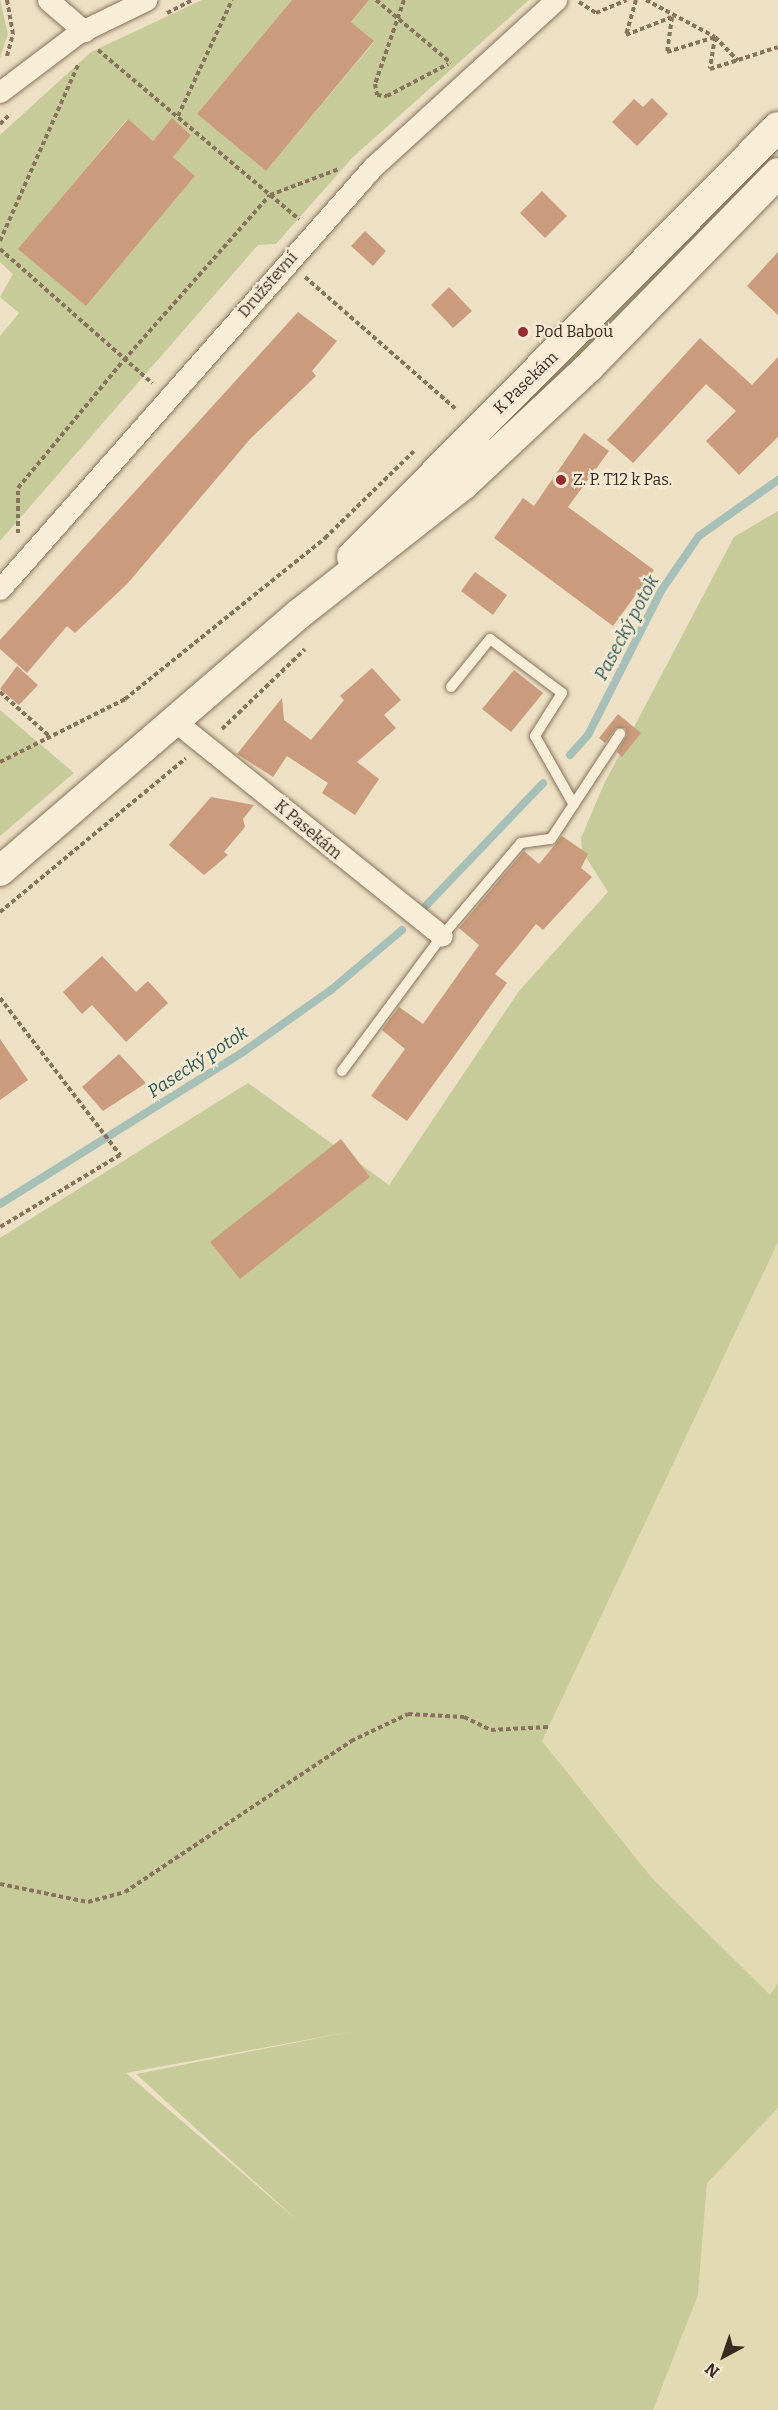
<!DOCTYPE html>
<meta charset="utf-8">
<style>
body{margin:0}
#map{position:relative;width:778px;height:2410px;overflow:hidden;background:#ede0c5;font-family:Bitter,serif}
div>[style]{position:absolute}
.farmland>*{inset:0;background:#e2dab2}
.green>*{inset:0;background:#c6cb99}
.stream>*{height:8px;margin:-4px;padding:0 4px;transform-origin:4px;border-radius:4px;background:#a6c0b8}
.building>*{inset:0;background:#ca9b7c}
.path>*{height:4px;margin-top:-2px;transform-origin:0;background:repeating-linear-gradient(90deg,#87725b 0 4.5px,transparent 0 7.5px)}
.roads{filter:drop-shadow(0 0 2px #87725b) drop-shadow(0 0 2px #87725b)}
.lane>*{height:10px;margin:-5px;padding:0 5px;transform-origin:5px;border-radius:5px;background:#f8eed8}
.street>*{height:21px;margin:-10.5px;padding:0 10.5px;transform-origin:10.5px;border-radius:10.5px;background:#f8eed8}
.secondary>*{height:30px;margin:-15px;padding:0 15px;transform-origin:15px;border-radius:15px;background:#f8eed8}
.dots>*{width:16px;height:16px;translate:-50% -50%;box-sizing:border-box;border:3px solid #f4ead4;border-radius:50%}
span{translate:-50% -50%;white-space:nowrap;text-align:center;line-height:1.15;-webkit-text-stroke:4.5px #f4ead4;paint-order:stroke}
.street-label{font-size:16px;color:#382a1f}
.poi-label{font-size:16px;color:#382a1f}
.left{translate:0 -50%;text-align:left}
.water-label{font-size:18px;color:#2f5754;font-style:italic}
.north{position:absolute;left:694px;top:2326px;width:60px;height:60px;-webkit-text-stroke:4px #f4ead4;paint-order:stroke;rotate:220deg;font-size:16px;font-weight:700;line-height:24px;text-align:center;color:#382a1f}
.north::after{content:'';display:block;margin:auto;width:21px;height:27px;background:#382a1f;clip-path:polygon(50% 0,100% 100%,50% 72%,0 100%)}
</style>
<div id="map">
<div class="farmland">
<i style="clip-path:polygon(778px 1242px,778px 1983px,770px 1996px,652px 1878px,542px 1741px)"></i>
<i style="clip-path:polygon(778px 2108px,778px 2410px,653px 2410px,698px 2295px,707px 2183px)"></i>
</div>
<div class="green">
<i style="clip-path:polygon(0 0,8px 34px,0 58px)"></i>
<i style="clip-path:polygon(evenodd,202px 0,292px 0,197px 114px,266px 171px,374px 42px,351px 22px,369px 0,529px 0,353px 157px,276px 244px,258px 245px,0 541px,0 336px,19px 313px,0 297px,13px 274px,0 262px,0 135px,91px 52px,202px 0,127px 119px,153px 141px,172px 119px,191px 134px,173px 157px,195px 176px,86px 306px,19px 249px,127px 119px)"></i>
<i style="clip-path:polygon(778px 148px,767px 168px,464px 470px,461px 465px)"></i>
<i style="clip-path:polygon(evenodd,778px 511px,778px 1242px,542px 1741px,652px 1878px,770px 1995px,778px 1983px,778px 2108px,707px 2183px,698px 2295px,653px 2410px,0 2410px,0 1238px,248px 1083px,389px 1185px,519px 991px,608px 892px,582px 851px,581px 838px,604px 784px,734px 537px,778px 511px,354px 2031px,136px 2074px,298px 2221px,126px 2073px,354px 2031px)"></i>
<i style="clip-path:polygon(0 710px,74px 773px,0 836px)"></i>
</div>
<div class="stream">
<i style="left:570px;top:755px;width:27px;rotate:-48deg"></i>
<i style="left:588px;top:735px;width:161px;rotate:-63.1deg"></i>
<i style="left:661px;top:591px;width:67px;rotate:-55.4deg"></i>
<i style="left:699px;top:536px;width:97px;rotate:-35.3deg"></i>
<i style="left:418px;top:914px;width:181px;rotate:-46.3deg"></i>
<i style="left:0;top:1204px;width:287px;rotate:-32deg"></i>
<i style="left:243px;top:1052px;width:108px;rotate:-35.2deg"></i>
<i style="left:331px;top:990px;width:93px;rotate:-40.2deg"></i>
</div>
<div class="building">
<i style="clip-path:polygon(292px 0,369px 0,351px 22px,374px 41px,266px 171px,197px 114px)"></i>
<i style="clip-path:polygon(652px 98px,668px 114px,637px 146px,612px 122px,634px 99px,643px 107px)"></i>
<i style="clip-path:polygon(172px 118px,191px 135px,173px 157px,195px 176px,86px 306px,18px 249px,128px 119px,153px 141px)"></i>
<i style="clip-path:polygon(542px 191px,567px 216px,545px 238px,520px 213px)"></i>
<i style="clip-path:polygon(365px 231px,386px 251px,373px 266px,351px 246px)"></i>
<i style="clip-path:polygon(778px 252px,778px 315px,747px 286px)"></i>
<i style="clip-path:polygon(449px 287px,472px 311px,453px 328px,431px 305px)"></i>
<i style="clip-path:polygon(298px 312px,337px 341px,312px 371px,316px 376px,251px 438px,128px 583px,75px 633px,67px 626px,27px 673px,0 649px,0 640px)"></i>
<i style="clip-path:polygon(700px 338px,752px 385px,778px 357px,778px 437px,739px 475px,706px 441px,736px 411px,706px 384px,633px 463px,607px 440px)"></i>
<i style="clip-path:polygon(584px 433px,609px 451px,568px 507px,654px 570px,613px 626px,494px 538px,523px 498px,534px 506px)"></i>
<i style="clip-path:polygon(475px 572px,507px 595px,493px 615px,461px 591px)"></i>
<i style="clip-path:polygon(17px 666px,38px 685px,19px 705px,0 689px)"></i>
<i style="clip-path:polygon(372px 668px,401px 700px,384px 715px,396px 728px,357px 762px,379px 779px,355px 815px,322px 793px,328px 783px,287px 756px,273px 777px,237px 754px,282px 698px,284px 720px,311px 740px,344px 700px,340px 696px)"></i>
<i style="clip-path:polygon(514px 670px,543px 693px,511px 732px,482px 709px)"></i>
<i style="clip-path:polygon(618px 714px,641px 733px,622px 757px,617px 752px,627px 735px,625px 728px,616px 728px,605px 743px,599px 738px)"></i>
<i style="clip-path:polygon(211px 797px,254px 805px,243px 819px,245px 827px,224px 852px,228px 855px,204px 875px,169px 845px)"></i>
<i style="clip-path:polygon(562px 836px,588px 854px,581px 868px,592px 877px,543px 930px,536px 924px,495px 974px,507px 983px,407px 1121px,371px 1096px,405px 1049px,382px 1030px,399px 1007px,423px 1024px,479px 945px,459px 928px,524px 851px,539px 864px)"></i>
<i style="clip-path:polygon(102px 956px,136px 992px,148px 981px,168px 1003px,126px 1042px,92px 1005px,82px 1014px,63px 992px)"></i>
<i style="clip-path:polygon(0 1039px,28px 1080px,0 1100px)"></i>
<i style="clip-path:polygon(119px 1054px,146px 1083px,103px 1111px,82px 1087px)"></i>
<i style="clip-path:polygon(341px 1139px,370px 1177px,240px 1279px,210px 1242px)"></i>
</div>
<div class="path">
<i style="left:376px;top:0;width:98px;rotate:40deg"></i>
<i style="left:404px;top:0;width:89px;rotate:109deg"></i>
<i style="left:375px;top:84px;width:11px;rotate:80deg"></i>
<i style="left:377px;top:95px;width:10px;rotate:6deg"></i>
<i style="left:387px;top:96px;width:69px;rotate:-27.7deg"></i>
<i style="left:636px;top:0;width:36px;rotate:106deg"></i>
<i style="left:626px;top:35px;width:49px;rotate:-21.4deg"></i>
<i style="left:672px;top:17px;width:35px;rotate:98deg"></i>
<i style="left:667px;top:52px;width:50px;rotate:-17.4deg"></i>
<i style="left:715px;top:37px;width:32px;rotate:99deg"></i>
<i style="left:710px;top:69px;width:71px;rotate:-17.9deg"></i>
<i style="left:646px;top:0;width:78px;rotate:28.2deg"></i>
<i style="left:715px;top:37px;width:33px;rotate:46deg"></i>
<i style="left:579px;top:2px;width:20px;rotate:33deg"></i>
<i style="left:596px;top:13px;width:33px;rotate:-23deg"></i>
<i style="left:167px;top:13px;width:29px;rotate:-27deg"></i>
<i style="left:98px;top:50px;width:263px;rotate:40.1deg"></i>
<i style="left:7px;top:56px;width:23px;rotate:-75deg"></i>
<i style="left:13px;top:34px;width:35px;rotate:-100deg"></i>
<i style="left:178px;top:116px;width:128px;rotate:-65deg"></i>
<i style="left:0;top:124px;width:14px;rotate:-45deg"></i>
<i style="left:0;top:241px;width:195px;rotate:-66.1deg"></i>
<i style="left:0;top:249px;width:203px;rotate:41.4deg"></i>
<i style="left:305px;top:277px;width:202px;rotate:41.2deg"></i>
<i style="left:18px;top:533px;width:45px;rotate:-90deg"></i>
<i style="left:18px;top:488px;width:166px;rotate:-50.4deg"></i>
<i style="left:124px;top:360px;width:220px;rotate:-48.5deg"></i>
<i style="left:270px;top:195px;width:74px;rotate:-20.6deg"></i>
<i style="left:0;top:692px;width:66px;rotate:41.9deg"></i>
<i style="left:222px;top:729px;width:115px;rotate:-43.9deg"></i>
<i style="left:0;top:762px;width:140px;rotate:-26.7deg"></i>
<i style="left:125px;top:699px;width:257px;rotate:-38.8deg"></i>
<i style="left:325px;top:538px;width:124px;rotate:-44.3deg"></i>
<i style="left:0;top:912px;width:241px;rotate:-39.6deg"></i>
<i style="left:0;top:998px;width:198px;rotate:52.6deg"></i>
<i style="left:120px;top:1155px;width:140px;rotate:149deg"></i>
<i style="left:0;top:1884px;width:90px;rotate:11.6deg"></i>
<i style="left:88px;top:1902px;width:38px;rotate:-15deg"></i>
<i style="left:125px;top:1892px;width:272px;rotate:-33.7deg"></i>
<i style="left:351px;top:1741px;width:63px;rotate:-25.3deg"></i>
<i style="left:408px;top:1714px;width:56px;rotate:3.1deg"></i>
<i style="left:464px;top:1717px;width:30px;rotate:26deg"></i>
<i style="left:491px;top:1730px;width:58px;rotate:-3deg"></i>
</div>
<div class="roads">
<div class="lane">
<i style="left:451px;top:687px;width:62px;rotate:-50.9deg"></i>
<i style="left:490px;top:639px;width:90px;rotate:36.9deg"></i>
<i style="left:562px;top:693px;width:51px;rotate:122.1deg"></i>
<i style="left:535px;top:736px;width:79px;rotate:60.5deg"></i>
<i style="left:342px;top:1071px;width:168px;rotate:-53.5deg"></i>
<i style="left:442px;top:936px;width:122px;rotate:-49.7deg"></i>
<i style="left:521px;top:843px;width:30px;rotate:-8deg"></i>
<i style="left:551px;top:839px;width:126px;rotate:-56.7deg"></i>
</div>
<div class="street">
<i style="left:48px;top:0;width:48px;rotate:40.7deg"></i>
<i style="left:0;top:92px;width:98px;rotate:-37.1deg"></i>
<i style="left:78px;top:33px;width:76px;rotate:-25.9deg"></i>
<i style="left:0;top:589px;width:563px;rotate:-48.53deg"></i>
<i style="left:373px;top:167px;width:248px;rotate:-42.4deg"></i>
<i style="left:176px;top:722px;width:341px;rotate:38.8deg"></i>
</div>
<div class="secondary">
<i style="left:352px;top:557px;width:605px;rotate:-45.27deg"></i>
<i style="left:0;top:871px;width:394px;rotate:-40.7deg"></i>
<i style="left:299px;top:614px;width:209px;rotate:-38.2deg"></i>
<i style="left:463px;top:485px;width:173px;rotate:-43.1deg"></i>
<i style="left:589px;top:367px;width:271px;rotate:-45.7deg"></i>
</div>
</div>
<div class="dots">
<i style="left:523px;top:332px;background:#942d30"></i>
<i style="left:561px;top:480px;background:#942d30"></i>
</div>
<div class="street-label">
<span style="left:268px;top:285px;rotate:-49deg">Družstevní</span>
<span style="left:526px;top:383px;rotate:-44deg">K Pasekám</span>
<span style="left:308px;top:830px;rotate:40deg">K Pasekám</span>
</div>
<div class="poi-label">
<span class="left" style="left:535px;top:332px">Pod Babou</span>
<span class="left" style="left:573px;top:480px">Z. P. T12 k Pas.</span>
</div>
<div class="water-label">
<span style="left:627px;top:628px;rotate:-62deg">Pasecký potok</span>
<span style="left:198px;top:1062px;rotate:-33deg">Pasecký potok</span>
</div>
<div class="north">N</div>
</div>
